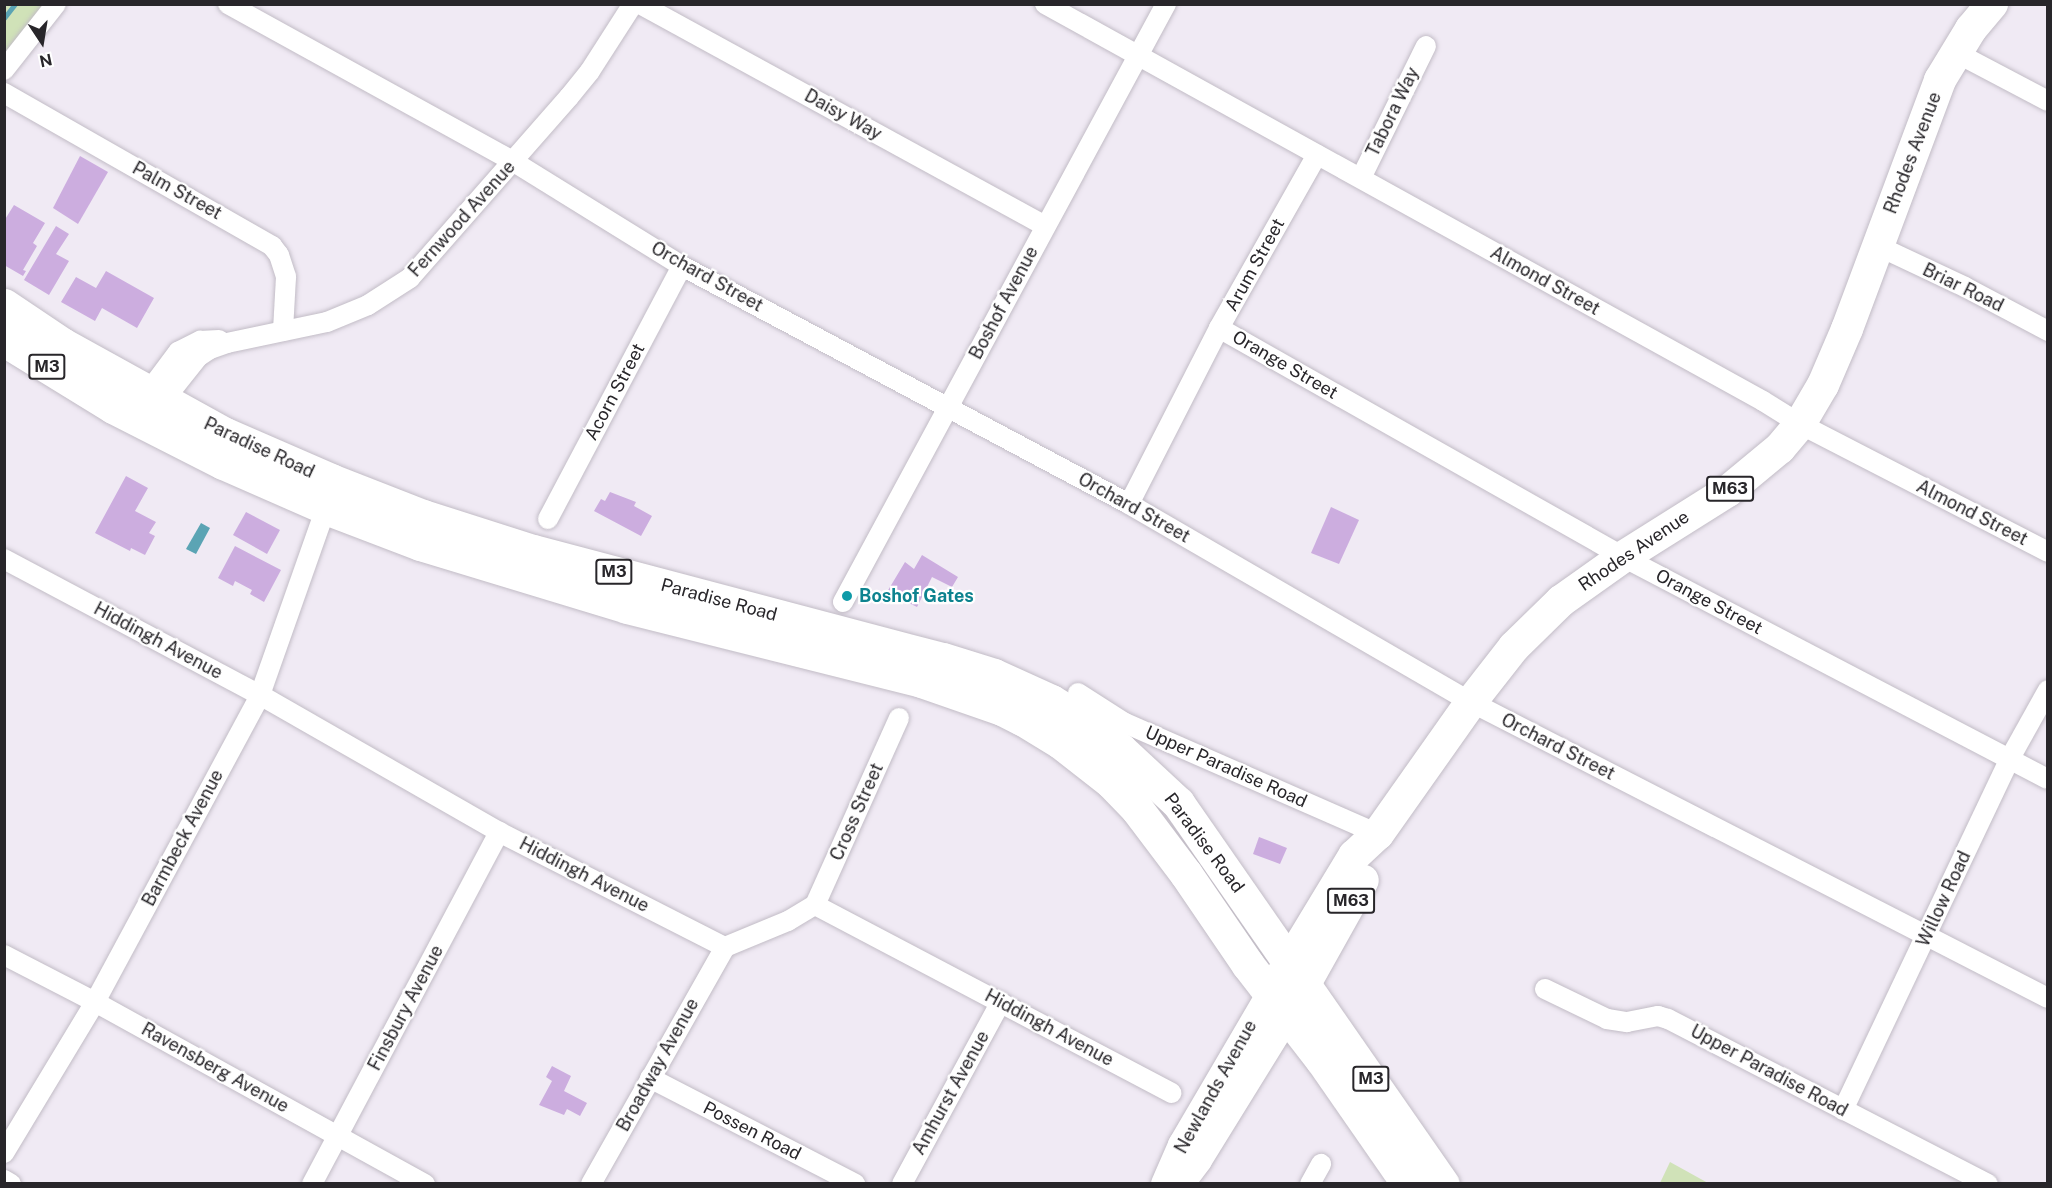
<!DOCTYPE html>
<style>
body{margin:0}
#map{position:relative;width:2052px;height:1188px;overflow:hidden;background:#f0eaf4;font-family:"Public Sans",sans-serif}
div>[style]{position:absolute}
.green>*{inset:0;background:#d0e2b8}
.water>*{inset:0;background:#5ba4b4}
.stream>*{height:5px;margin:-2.5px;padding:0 2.5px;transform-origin:2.5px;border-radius:2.5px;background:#5ba4b4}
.building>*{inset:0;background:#ccaddf}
.roads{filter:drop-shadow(0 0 2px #c2bcc6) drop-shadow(0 0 2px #c2bcc6)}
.street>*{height:20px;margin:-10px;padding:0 10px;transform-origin:10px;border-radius:10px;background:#fff}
.secondary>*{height:28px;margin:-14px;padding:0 14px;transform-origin:14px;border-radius:14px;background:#fff}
.primary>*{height:32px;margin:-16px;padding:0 16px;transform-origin:16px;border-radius:16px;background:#fff}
.highway>*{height:33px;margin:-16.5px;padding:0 16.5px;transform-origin:16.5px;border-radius:16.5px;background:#fff}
.dots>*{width:16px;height:16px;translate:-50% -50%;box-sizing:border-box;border:3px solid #fff;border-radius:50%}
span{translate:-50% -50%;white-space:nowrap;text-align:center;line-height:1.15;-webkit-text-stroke:4.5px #fff;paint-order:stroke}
.shield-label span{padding:2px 4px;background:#fff;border:2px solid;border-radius:4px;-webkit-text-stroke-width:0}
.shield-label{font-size:16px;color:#28262a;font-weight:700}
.street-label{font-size:18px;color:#28262a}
.culture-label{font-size:18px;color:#0d838f;font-weight:700}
.left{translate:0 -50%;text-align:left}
.frame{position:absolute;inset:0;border:6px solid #28262a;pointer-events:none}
.north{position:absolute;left:12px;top:12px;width:60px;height:60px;-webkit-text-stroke:4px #fff;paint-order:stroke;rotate:168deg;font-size:16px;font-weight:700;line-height:24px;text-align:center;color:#28262a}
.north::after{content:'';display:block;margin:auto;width:21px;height:27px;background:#28262a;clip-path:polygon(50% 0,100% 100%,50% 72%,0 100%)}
</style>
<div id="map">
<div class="green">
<i style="clip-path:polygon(5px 5px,51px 5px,5px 62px)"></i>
<i style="clip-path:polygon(1670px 1162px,1708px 1183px,1660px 1183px)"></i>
</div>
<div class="water">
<i style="clip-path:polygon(201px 523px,210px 528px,196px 554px,186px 549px)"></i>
</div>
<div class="stream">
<i style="left:4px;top:18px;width:18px;rotate:-52deg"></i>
</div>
<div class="building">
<i style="clip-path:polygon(80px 156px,108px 172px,78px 224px,53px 208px)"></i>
<i style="clip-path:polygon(14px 205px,45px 223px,33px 243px,37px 246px,23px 270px,26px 271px,23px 276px,4px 265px,4px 221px)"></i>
<i style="clip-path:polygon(56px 226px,69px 234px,56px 254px,69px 261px,49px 295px,24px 280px)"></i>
<i style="clip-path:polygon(106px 271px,154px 298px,137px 328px,102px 308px,95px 321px,61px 302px,76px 277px,96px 288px)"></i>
<i style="clip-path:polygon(126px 476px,148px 488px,135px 511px,156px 522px,149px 533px,155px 536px,145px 555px,131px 548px,130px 551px,95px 533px)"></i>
<i style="clip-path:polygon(610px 492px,636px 502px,634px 506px,652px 516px,641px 536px,594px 511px,601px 499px,605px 501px)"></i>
<i style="clip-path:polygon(1331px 507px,1359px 520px,1339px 564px,1311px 553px)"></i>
<i style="clip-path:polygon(246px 512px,280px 530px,267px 554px,233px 535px)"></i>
<i style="clip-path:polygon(235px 546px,281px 570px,264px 602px,250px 594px,252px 590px,235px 581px,233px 586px,218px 578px)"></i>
<i style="clip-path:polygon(922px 555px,958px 577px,952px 587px,932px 577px,917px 607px,887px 592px,905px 562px,914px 569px)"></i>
<i style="clip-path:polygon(1259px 837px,1287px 848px,1280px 864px,1253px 854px)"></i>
<i style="clip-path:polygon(552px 1066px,571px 1076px,564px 1091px,587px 1103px,580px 1116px,567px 1109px,564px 1115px,539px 1105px,552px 1081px,546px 1077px)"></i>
</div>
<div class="roads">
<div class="street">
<i style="left:228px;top:4px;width:327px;rotate:28.9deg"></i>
<i style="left:514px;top:162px;width:198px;rotate:31.8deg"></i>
<i style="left:682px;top:266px;width:506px;rotate:28.03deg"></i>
<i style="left:1129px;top:504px;width:395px;rotate:30.1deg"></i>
<i style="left:1471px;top:702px;width:648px;rotate:27.16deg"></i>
<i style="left:640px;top:4px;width:462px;rotate:28.7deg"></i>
<i style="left:1045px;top:4px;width:820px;rotate:28.94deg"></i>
<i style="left:1763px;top:401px;width:44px;rotate:31.9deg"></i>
<i style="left:1800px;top:424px;width:279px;rotate:27.3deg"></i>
<i style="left:1955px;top:52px;width:105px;rotate:27.8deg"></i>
<i style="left:4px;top:70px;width:84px;rotate:-51.8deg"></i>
<i style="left:4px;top:93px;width:309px;rotate:29.7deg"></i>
<i style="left:272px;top:246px;width:11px;rotate:52deg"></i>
<i style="left:279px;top:255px;width:23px;rotate:72deg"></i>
<i style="left:286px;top:277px;width:54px;rotate:93.2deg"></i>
<i style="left:1361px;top:178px;width:147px;rotate:-63.8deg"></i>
<i style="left:1878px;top:246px;width:96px;rotate:25.2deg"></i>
<i style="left:1965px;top:287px;width:94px;rotate:27.9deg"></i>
<i style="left:1219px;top:328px;width:464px;rotate:29.5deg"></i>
<i style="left:1623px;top:557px;width:479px;rotate:27.6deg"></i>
<i style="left:143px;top:399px;width:59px;rotate:-53.3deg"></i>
<i style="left:178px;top:352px;width:25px;rotate:-27deg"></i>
<i style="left:200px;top:341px;width:19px;rotate:-3deg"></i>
<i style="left:159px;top:406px;width:63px;rotate:-51.5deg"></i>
<i style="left:198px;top:357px;width:14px;rotate:-34deg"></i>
<i style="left:210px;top:349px;width:18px;rotate:-19deg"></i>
<i style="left:227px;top:343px;width:102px;rotate:-11.9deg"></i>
<i style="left:327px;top:322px;width:44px;rotate:-22.5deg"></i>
<i style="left:368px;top:305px;width:50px;rotate:-32.7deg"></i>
<i style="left:410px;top:278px;width:241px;rotate:-48.7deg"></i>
<i style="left:569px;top:97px;width:33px;rotate:-51deg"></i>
<i style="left:590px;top:71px;width:80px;rotate:-57.3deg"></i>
<i style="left:1129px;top:504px;width:198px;rotate:-62.9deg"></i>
<i style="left:1219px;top:328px;width:199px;rotate:-60.5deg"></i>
<i style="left:548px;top:519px;width:286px;rotate:-62.1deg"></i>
<i style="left:4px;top:559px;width:290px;rotate:28deg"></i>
<i style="left:260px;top:695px;width:275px;rotate:29.8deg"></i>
<i style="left:499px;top:832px;width:254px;rotate:27deg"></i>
<i style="left:725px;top:947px;width:68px;rotate:-22.4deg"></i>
<i style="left:788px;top:921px;width:31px;rotate:-31deg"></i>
<i style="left:815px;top:905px;width:403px;rotate:27.8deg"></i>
<i style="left:843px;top:602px;width:680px;rotate:-61.63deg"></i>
<i style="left:1078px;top:693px;width:56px;rotate:32.6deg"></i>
<i style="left:1125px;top:723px;width:276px;rotate:23.7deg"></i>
<i style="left:815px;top:905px;width:205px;rotate:-65.8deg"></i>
<i style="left:4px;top:955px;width:102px;rotate:27.3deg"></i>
<i style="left:95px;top:1002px;width:377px;rotate:28.9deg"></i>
<i style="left:1545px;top:989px;width:69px;rotate:25.8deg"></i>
<i style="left:1607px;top:1019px;width:20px;rotate:9deg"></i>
<i style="left:1627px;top:1022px;width:32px;rotate:-11deg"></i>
<i style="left:1658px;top:1016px;width:10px;rotate:17deg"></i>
<i style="left:1668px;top:1019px;width:360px;rotate:27.3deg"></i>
<i style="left:650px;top:1078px;width:231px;rotate:27.3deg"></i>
<i style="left:1843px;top:1110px;width:387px;rotate:-64.6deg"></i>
<i style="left:2009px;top:760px;width:80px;rotate:-60.9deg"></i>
<i style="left:4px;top:1153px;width:176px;rotate:-58.9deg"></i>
<i style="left:95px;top:1002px;width:349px;rotate:-61.7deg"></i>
<i style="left:260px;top:695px;width:198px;rotate:-70.6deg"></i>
<i style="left:4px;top:1180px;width:8px;rotate:30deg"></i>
<i style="left:312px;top:1184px;width:399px;rotate:-62deg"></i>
<i style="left:591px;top:1184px;width:272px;rotate:-60.5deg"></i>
<i style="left:902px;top:1184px;width:207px;rotate:-61.5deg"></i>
<i style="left:1310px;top:1184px;width:23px;rotate:-61deg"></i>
</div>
<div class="secondary">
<i style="left:1165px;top:1184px;width:43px;rotate:-66.4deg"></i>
<i style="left:1182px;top:1145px;width:176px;rotate:-59.6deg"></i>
<i style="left:1180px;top:1184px;width:30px;rotate:-53deg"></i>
<i style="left:1198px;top:1160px;width:172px;rotate:-58.3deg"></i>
</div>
<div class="primary">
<i style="left:1277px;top:983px;width:149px;rotate:-58.8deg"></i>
<i style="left:1354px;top:856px;width:33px;rotate:-43deg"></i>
<i style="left:1378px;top:834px;width:161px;rotate:-54.8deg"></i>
<i style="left:1471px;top:702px;width:70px;rotate:-52deg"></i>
<i style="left:1514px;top:647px;width:66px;rotate:-44.4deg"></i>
<i style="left:1561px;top:601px;width:76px;rotate:-35.4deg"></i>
<i style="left:1623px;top:557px;width:124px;rotate:-32.2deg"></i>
<i style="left:1728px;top:491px;width:67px;rotate:-39.6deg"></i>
<i style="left:1780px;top:448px;width:31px;rotate:-50deg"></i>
<i style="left:1800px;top:424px;width:45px;rotate:-59.5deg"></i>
<i style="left:1823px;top:385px;width:61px;rotate:-66.8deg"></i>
<i style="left:1847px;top:329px;width:266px;rotate:-69.5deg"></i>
<i style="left:1940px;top:80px;width:60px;rotate:-58.7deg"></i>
<i style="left:1971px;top:29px;width:33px;rotate:-50deg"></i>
<i style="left:1292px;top:1007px;width:145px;rotate:-60.8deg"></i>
</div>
<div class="highway">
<i style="left:4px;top:305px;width:70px;rotate:33.9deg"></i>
<i style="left:62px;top:344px;width:186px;rotate:28.9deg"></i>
<i style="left:225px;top:434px;width:116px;rotate:23.5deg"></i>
<i style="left:331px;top:480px;width:99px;rotate:21.4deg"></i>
<i style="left:423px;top:516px;width:115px;rotate:17.7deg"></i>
<i style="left:533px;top:551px;width:424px;rotate:14.8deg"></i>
<i style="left:943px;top:659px;width:53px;rotate:17.4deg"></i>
<i style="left:994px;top:675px;width:63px;rotate:24.5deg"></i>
<i style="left:1051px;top:701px;width:29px;rotate:31deg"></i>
<i style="left:1076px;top:716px;width:56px;rotate:37.1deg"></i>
<i style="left:1121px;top:750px;width:78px;rotate:42.9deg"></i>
<i style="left:1178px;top:803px;width:464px;rotate:55.2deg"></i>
<i style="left:4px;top:340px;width:128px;rotate:31.6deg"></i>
<i style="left:113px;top:407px;width:123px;rotate:27deg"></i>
<i style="left:223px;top:463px;width:112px;rotate:23.6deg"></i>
<i style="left:326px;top:508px;width:101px;rotate:21deg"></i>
<i style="left:420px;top:544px;width:216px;rotate:16.9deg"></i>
<i style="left:627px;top:607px;width:303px;rotate:14.1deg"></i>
<i style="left:921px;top:681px;width:86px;rotate:19.1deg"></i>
<i style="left:1002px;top:709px;width:22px;rotate:27deg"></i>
<i style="left:1022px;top:719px;width:44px;rotate:31.2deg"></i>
<i style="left:1060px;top:742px;width:65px;rotate:38.1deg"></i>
<i style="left:1111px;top:782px;width:37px;rotate:46deg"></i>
<i style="left:1137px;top:809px;width:81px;rotate:53deg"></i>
<i style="left:1186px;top:874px;width:110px;rotate:55.7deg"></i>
<i style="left:1248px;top:965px;width:119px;rotate:52.2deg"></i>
<i style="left:1321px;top:1059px;width:152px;rotate:55.2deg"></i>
</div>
</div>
<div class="dots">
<i style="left:847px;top:596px;background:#0f9aa8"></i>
</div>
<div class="shield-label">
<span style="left:47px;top:367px">M3</span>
<span style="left:1730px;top:489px">M63</span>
<span style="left:614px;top:572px">M3</span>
<span style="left:1351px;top:901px">M63</span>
<span style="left:1371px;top:1079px">M3</span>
</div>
<div class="street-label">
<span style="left:1393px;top:112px;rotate:-64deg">Tabora Way</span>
<span style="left:843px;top:115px;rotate:29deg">Daisy Way</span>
<span style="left:1913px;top:153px;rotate:-69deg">Rhodes Avenue</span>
<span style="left:177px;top:191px;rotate:29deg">Palm Street</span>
<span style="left:462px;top:219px;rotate:-48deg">Fernwood Avenue</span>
<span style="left:1255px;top:265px;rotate:-61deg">Arum Street</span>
<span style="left:707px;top:277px;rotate:29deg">Orchard Street</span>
<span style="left:1545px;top:281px;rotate:29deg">Almond Street</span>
<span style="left:1963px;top:288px;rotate:26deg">Briar Road</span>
<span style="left:1004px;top:303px;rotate:-62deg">Boshof Avenue</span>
<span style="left:1285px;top:365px;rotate:30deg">Orange Street</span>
<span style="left:615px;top:392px;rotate:-62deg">Acorn Street</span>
<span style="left:259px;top:448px;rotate:25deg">Paradise Road</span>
<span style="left:1134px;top:508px;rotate:29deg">Orchard Street</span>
<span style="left:1972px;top:513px;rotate:27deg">Almond Street</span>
<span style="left:1634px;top:551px;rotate:-34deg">Rhodes Avenue</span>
<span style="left:719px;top:600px;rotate:15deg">Paradise Road</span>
<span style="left:1709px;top:602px;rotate:28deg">Orange Street</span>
<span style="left:158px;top:641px;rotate:28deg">Hiddingh Avenue</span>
<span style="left:1558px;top:747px;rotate:27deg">Orchard Street</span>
<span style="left:1226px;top:767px;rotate:24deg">Upper Paradise Road</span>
<span style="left:857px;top:812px;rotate:-66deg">Cross Street</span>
<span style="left:183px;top:838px;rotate:-62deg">Barmbeck Avenue</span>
<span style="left:1204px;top:843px;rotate:53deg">Paradise Road</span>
<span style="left:584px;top:875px;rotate:27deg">Hiddingh Avenue</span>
<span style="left:1944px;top:899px;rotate:-65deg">Willow Road</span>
<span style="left:406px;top:1008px;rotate:-62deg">Finsbury Avenue</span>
<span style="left:1049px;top:1028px;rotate:28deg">Hiddingh Avenue</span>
<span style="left:658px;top:1065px;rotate:-61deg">Broadway Avenue</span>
<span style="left:215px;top:1068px;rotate:29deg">Ravensberg Avenue</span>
<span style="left:1769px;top:1071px;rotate:28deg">Upper Paradise Road</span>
<span style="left:1216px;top:1087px;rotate:-61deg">Newlands Avenue</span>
<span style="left:951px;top:1093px;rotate:-61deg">Amhurst Avenue</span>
<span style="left:752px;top:1131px;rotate:27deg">Possen Road</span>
</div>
<div class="culture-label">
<span class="left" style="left:859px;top:596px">Boshof Gates</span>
</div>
<div class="frame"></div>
<div class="north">N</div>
</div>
